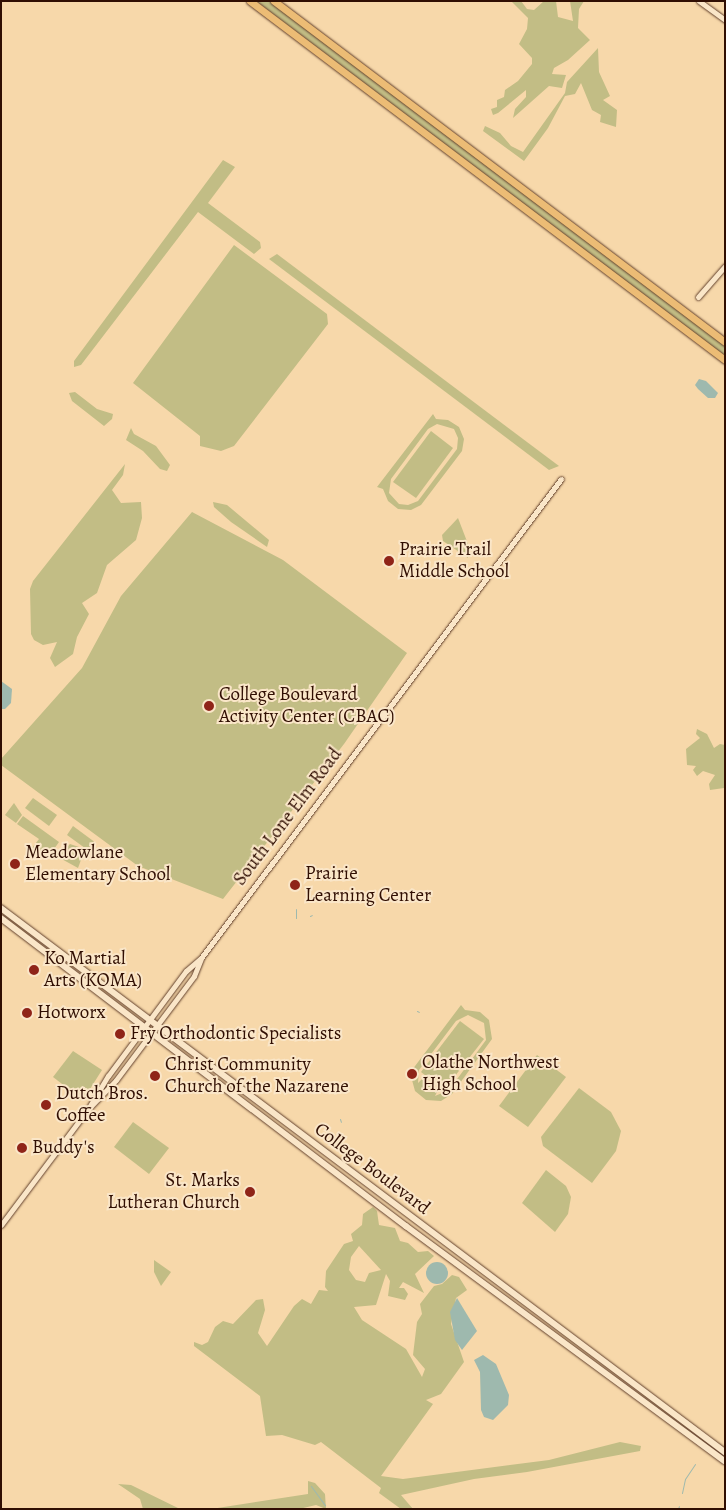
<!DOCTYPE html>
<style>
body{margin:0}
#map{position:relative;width:726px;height:1510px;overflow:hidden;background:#f7d8aa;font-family:Alegreya,serif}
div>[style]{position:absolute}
.green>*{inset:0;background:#c2bd85}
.water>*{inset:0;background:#9eb9ae}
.round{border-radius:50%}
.stream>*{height:1px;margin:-0.5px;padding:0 0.5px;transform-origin:0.5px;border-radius:0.5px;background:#9eb9ae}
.roads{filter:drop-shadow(0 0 1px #62402c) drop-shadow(0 0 1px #62402c)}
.tertiary>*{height:5px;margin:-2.5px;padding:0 2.5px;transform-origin:2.5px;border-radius:2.5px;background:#fae6c8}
.secondary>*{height:5.5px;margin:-2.75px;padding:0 2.75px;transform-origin:2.75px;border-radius:2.75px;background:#fae6c8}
.motorway>*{height:7px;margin:-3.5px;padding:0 3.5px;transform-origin:3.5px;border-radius:3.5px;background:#ecbc75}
.dots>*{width:14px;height:14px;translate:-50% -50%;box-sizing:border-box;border:2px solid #fae6c8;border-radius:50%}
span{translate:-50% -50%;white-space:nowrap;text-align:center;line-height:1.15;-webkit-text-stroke:4px #fae6c8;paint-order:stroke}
.poi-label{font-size:19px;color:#300e02}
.left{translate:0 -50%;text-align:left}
.right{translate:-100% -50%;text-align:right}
.street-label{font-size:19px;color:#300e02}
.frame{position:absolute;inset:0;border:2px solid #300e02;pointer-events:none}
</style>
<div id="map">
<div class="green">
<i style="clip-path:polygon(256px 1px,269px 1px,447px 136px,725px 346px,725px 356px)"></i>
<i style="clip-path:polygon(511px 1px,521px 1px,527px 9px,534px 10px,544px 1px,556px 1px,558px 17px,573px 21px,570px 1px,584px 1px,579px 9px,578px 28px,590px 40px,568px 60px,554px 68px,552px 74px,566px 75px,562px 88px,549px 86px,513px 118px,515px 109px,526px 97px,526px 90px,498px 113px,493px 115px,491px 109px,497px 107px,497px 100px,504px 97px,505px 90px,518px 81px,532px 64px,532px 58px,519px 44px,527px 29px,528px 18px)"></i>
<i style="clip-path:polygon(598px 48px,599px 72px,610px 96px,603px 100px,617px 110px,616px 127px,600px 122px,601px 115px,592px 110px,581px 83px,575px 94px,565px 96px,548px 128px,524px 161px,483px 131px,485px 126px,500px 133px,511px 146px,523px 152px,565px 93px,567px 82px)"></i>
<i style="clip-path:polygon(223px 160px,235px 167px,208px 203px,260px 242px,261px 248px,254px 254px,198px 212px,81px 365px,74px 367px,74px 361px)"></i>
<i style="clip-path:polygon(234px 245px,327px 314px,328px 324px,234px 446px,221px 451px,200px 446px,200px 436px,133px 383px)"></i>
<i style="clip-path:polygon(277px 254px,559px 466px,549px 470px,269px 259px)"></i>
<i style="clip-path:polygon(75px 392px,97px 409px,113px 414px,112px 419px,104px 426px,72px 401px,69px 393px)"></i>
<i style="clip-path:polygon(evenodd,433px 414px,436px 419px,448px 420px,459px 427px,464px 439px,462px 451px,421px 505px,411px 510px,398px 509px,388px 501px,383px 489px,377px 487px,433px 414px,437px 424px,454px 429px,458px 438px,457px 449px,418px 501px,408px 505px,399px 504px,389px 493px,391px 479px,428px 429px,437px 424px)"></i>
<i style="clip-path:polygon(131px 428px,134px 434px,156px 446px,170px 465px,167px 471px,160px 469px,143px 451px,126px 440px)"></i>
<i style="clip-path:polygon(431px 431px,453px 448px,416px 498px,393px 482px)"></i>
<i style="clip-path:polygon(125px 464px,123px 475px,112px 490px,121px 503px,141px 502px,142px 518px,136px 540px,107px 565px,97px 593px,82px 603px,89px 614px,77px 637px,73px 654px,55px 667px,50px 658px,57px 642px,43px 645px,34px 640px,31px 634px,30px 589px,33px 581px)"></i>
<i style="clip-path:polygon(213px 502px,227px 505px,269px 540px,267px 547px,231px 522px,214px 507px)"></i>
<i style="clip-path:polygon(192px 512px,283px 560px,407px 653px,344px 744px,223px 899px,138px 866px,1px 765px,1px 759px,82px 668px,121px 596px)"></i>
<i style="clip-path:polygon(458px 518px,468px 544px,468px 558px,443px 541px,442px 535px)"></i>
<i style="clip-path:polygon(697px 729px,707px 734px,714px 748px,720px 744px,725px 745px,724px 788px,710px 790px,709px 784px,715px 775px,703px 771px,697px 776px,693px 770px,696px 766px,687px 765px,686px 749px,700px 738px,696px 734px)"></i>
<i style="clip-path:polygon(33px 798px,57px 815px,49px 826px,25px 808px)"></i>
<i style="clip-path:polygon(14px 803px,22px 815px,16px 823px,5px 815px)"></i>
<i style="clip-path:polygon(23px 816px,59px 842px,47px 859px,32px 848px,39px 839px,17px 824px)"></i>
<i style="clip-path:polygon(73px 826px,96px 843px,89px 851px,67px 835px)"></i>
<i style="clip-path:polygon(70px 844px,85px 849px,78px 868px,58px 857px)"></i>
<i style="clip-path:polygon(evenodd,461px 1005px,465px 1010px,480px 1012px,489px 1020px,492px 1039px,452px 1094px,441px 1101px,426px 1100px,415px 1091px,412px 1080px,406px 1078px,461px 1005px,468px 1015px,484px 1023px,486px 1040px,449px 1090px,435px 1096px,438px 1090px,423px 1078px,418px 1083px,419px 1070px,456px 1021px,468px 1015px)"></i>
<i style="clip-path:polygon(460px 1021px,484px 1039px,444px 1090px,421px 1072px)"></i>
<i style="clip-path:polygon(73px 1051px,102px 1070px,83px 1100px,53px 1077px)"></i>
<i style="clip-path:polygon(537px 1055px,566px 1077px,528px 1127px,499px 1106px)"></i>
<i style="clip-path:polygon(579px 1088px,611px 1112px,621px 1131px,616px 1151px,592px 1183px,543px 1146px,541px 1137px)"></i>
<i style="clip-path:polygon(133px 1122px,169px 1148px,149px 1174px,114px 1147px)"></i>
<i style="clip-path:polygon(546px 1170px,566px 1186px,571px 1197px,568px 1214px,555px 1232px,522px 1203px)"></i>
<i style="clip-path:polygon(evenodd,373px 1207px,377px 1211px,379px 1225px,395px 1228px,400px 1241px,408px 1243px,418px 1252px,428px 1251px,434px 1256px,415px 1274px,424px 1293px,403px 1282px,399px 1288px,404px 1288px,408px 1294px,405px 1300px,388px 1296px,390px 1281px,386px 1274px,376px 1305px,354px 1307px,362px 1320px,406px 1349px,422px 1377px,425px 1369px,413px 1355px,417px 1322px,422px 1314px,420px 1304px,434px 1286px,442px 1284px,452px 1275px,459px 1277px,467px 1290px,456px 1298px,451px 1324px,464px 1362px,441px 1394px,426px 1400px,433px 1404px,381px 1476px,403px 1479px,549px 1460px,620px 1442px,641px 1446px,640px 1451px,527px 1472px,474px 1479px,401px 1495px,413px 1509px,401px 1509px,379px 1493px,381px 1488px,321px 1442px,315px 1445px,282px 1435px,266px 1436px,260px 1396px,194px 1346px,194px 1342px,202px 1345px,208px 1342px,215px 1327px,223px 1321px,233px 1324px,256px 1300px,263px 1299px,265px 1310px,258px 1333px,267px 1346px,294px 1306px,302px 1299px,311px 1304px,319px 1290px,328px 1291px,325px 1287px,326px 1271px,344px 1244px,353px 1241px,351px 1234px,362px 1225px,363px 1214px,373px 1207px,359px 1246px,381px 1270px,369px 1273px,365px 1282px,356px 1280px,349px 1270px,351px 1257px,359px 1246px)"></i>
<i style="clip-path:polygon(154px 1260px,171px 1272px,161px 1286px,154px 1272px)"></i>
<i style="clip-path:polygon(308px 1481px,315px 1483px,325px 1494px,326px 1509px,316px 1505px,299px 1509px,211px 1509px,308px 1494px)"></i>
<i style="clip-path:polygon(118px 1484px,131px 1485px,180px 1509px,143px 1509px,140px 1499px)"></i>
</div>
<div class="water">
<i style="clip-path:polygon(699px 379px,706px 381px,718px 393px,715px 398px,708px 398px,698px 389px,695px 385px)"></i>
<i style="clip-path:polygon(1px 681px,12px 689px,11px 703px,5px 709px,1px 709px)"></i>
<i class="round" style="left:426px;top:1262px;width:22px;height:22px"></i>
<i style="clip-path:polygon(457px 1298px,477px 1331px,462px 1350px,455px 1340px,450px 1312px)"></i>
<i style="clip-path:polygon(483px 1355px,496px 1364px,509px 1395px,508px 1405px,493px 1420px,484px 1417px,481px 1410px,480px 1372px,474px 1360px)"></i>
</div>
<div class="stream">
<i style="left:296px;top:909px;width:9px;rotate:90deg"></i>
<i style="left:310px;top:916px;width:2px;rotate:-27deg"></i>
<i style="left:417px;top:1011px;width:2px;rotate:27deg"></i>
<i style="left:340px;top:1119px;width:3px;rotate:72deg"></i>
<i style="left:311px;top:1486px;width:24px;rotate:54deg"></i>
<i style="left:682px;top:1493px;width:14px;rotate:-78deg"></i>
<i style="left:685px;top:1479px;width:18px;rotate:-56deg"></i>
<i style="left:678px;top:1509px;width:3px;rotate:-72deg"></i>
</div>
<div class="roads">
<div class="tertiary">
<i style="left:699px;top:1px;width:32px;rotate:36deg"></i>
<i style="left:698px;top:297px;width:41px;rotate:-48.9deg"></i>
<i style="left:90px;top:1107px;width:37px;rotate:-46deg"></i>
<i style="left:116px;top:1080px;width:130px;rotate:-53.1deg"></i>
<i style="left:194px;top:976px;width:18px;rotate:-68deg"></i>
<i style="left:1px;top:1225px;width:145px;rotate:-53.1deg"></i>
<i style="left:88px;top:1109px;width:39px;rotate:-59deg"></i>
<i style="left:108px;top:1076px;width:131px;rotate:-53.4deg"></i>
<i style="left:186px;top:971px;width:20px;rotate:-41deg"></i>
<i style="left:201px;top:958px;width:599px;rotate:-53.07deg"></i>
</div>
<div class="secondary">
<i style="left:1px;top:908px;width:906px;rotate:36.92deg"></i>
<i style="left:1px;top:918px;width:509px;rotate:37.25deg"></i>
<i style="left:406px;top:1226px;width:396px;rotate:36.4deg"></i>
</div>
<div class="motorway">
<i style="left:250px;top:1px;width:595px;rotate:37.08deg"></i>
<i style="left:274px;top:1px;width:565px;rotate:37.09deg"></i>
</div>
</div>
<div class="dots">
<i style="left:389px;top:561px;background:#8f2418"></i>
<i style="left:209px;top:706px;background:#8f2418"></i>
<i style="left:15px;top:864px;background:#8f2418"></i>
<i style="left:295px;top:885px;background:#8f2418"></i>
<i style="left:34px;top:970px;background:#8f2418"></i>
<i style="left:27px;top:1013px;background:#8f2418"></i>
<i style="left:120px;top:1034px;background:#8f2418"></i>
<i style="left:412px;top:1074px;background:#8f2418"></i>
<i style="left:155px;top:1076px;background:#8f2418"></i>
<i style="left:46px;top:1105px;background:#8f2418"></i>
<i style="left:22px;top:1148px;background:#8f2418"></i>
<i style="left:250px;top:1192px;background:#8f2418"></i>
</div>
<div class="poi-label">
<span class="left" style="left:399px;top:561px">Prairie Trail<br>Middle School</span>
<span class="left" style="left:219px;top:706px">College Boulevard<br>Activity Center (CBAC)</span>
<span class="left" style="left:25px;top:864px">Meadowlane<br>Elementary School</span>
<span class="left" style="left:305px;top:885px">Prairie<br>Learning Center</span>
<span class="left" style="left:44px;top:970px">Ko Martial<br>Arts (KOMA)</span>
<span class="left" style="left:37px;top:1013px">Hotworx</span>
<span class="left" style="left:130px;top:1034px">Fry Orthodontic Specialists</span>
<span class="left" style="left:422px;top:1074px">Olathe Northwest<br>High School</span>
<span class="left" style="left:165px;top:1076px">Christ Community<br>Church of the Nazarene</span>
<span class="left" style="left:56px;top:1105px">Dutch Bros.<br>Coffee</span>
<span class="left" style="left:32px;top:1148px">Buddy's</span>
<span class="right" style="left:240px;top:1192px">St. Marks<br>Lutheran Church</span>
</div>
<div class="street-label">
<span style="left:288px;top:817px;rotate:-53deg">South Lone Elm Road</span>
<span style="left:372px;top:1169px;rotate:37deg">College Boulevard</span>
</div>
<div class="frame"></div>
</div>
